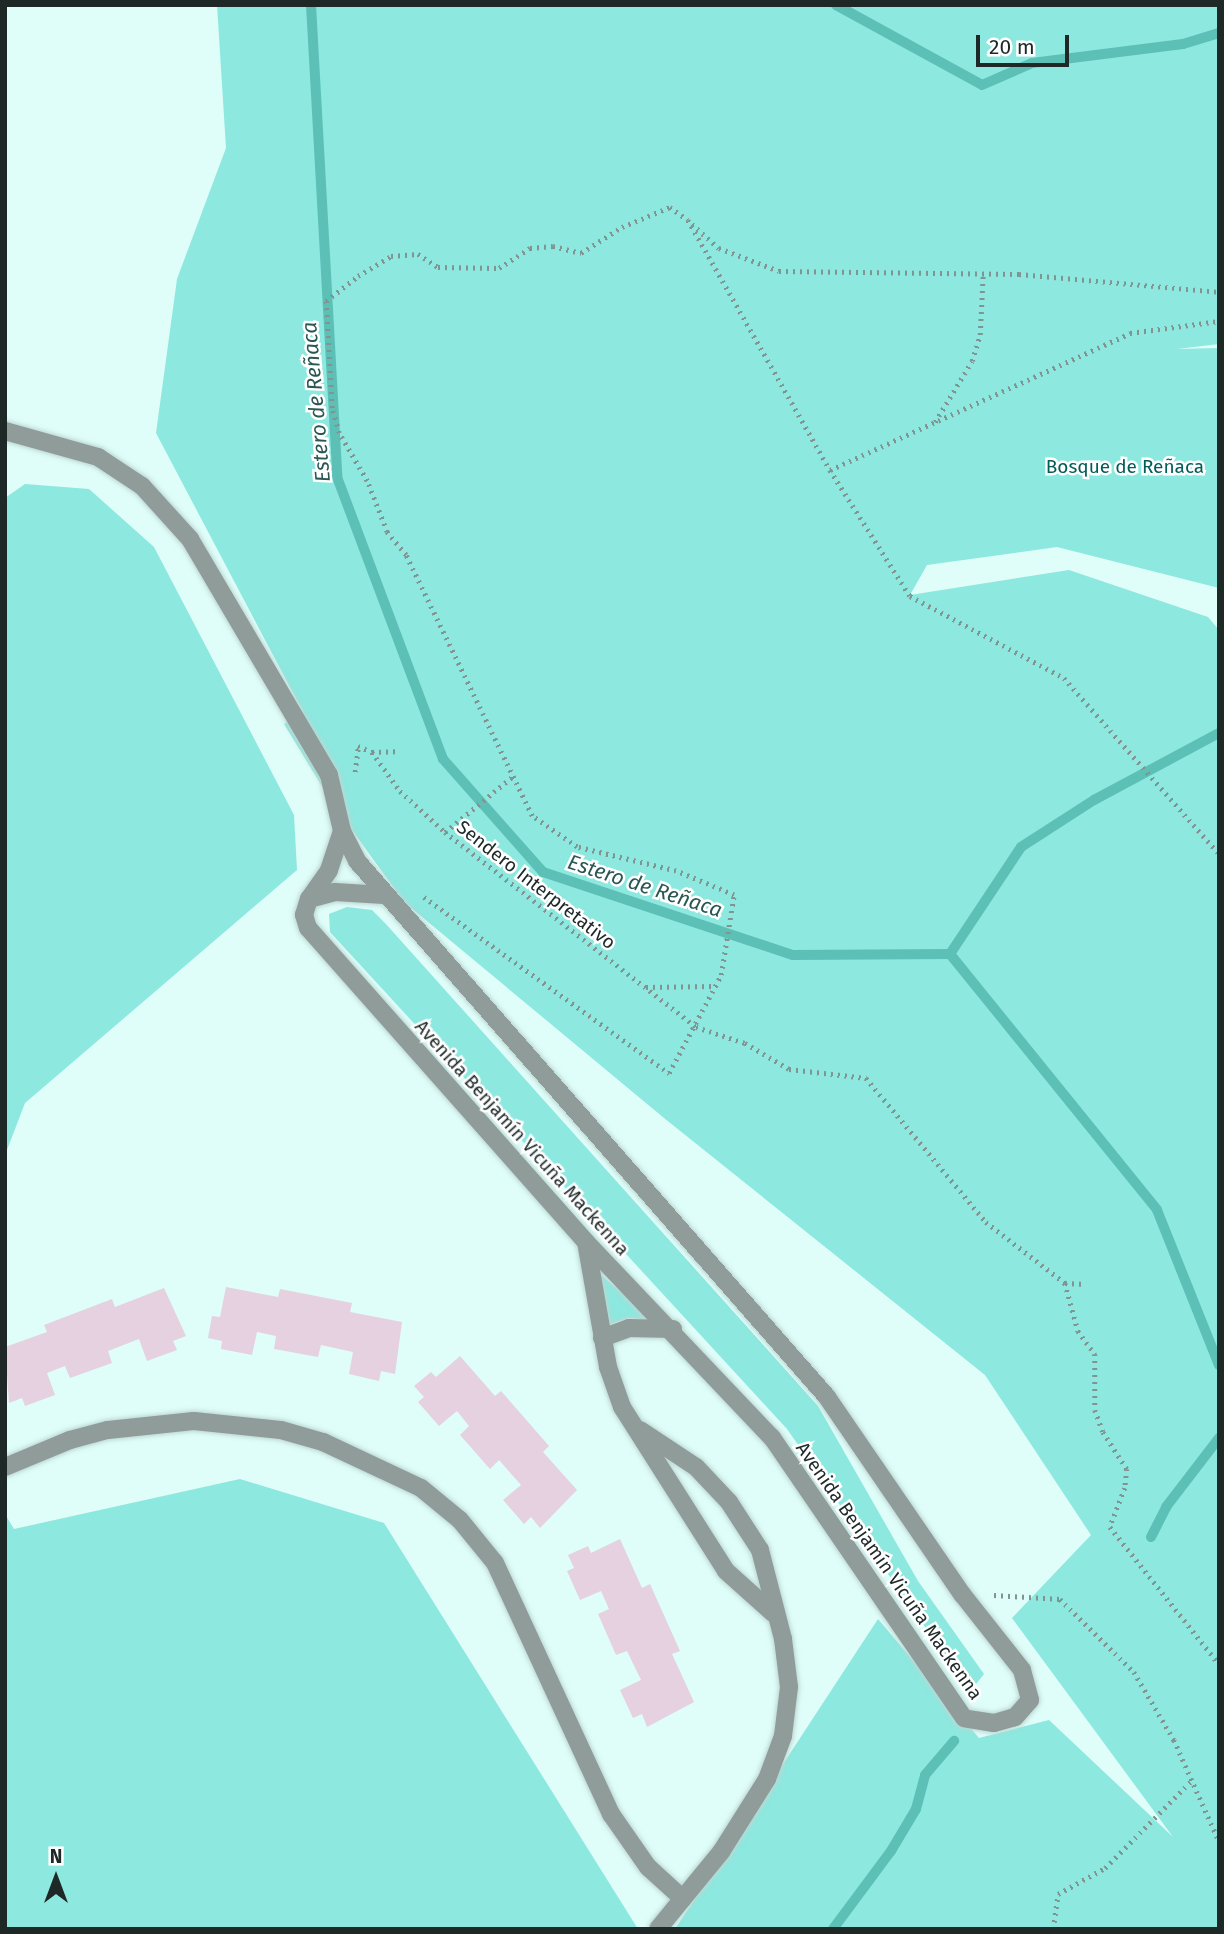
<!DOCTYPE html>
<meta charset="utf-8">
<style>
body{margin:0}
#map{position:relative;width:1224px;height:1934px;overflow:hidden;background:#dffdf9;font-family:"Fira Sans",sans-serif}
div>[style]{position:absolute}
.green>*{inset:0;background:#8de8df}
.stream>*{height:10px;margin:-5px;padding:0 5px;transform-origin:5px;border-radius:5px;background:#5cc0b7}
.building>*{inset:0;background:#e6d1e1}
.path>*{height:4.5px;margin-top:-2.25px;transform-origin:0;background:repeating-linear-gradient(90deg,#809492 0 2px,transparent 0 7px)}
.roads{filter:drop-shadow(0 0 2px #bcd7d3) drop-shadow(0 0 2px #bcd7d3)}
.lane>*{height:18px;margin:-9px;padding:0 9px;transform-origin:9px;border-radius:9px;background:#909c9a}
.street>*{height:18px;margin:-9px;padding:0 9px;transform-origin:9px;border-radius:9px;background:#909c9a}
span{translate:-50% -50%;white-space:nowrap;text-align:center;line-height:1.15;-webkit-text-stroke:5px #fff;paint-order:stroke}
.park-label{font-size:19px;color:#015d57}
.street-label{font-size:19px;color:#1d2827}
.water-label{font-size:21px;color:#2a5752;font-style:italic}
.frame{position:absolute;inset:0;border:7px solid #1d2827;pointer-events:none}
.north{position:absolute;left:21px;top:1843px;width:70px;height:70px;-webkit-text-stroke:5px #fff;paint-order:stroke;rotate:0deg;font-size:19px;font-weight:700;line-height:28px;text-align:center;color:#1d2827}
.north::after{content:'';display:block;margin:auto;width:24px;height:32px;background:#1d2827;clip-path:polygon(50% 0,100% 100%,50% 72%,0 100%)}
.scale{position:absolute;left:976px;top:35px;width:93px;height:32px;box-sizing:border-box;border:4px solid #1d2827;border-top:0;padding-left:9px;font-size:21px;line-height:24px;white-space:nowrap;color:#1d2827;-webkit-text-stroke:5px #fff;paint-order:stroke}
</style>
<div id="map">
<div class="green">
<i style="clip-path:polygon(217px 5px,1219px 5px,1219px 344px,1177px 349px,1219px 348px,1219px 588px,1057px 547px,927px 565px,910px 595px,1069px 570px,1208px 617px,1219px 630px,1219px 1929px,675px 1929px,878px 1619px,979px 1738px,1049px 1720px,1173px 1837px,1012px 1618px,1091px 1535px,985px 1375px,664px 1118px,404px 902px,331px 801px,284px 724px,303px 712px,156px 433px,177px 279px,226px 148px)"></i>
<i style="clip-path:polygon(25px 484px,89px 489px,154px 547px,294px 815px,297px 870px,25px 1103px,5px 1155px,5px 498px)"></i>
<i style="clip-path:polygon(347px 907px,372px 910px,385px 923px,818px 1406px,918px 1581px,984px 1674px,976px 1684px,964px 1683px,787px 1429px,330px 932px,329px 914px)"></i>
<i style="clip-path:polygon(599px 1273px,653px 1320px,628px 1318px,608px 1325px)"></i>
<i style="clip-path:polygon(240px 1479px,384px 1523px,638px 1929px,5px 1929px,5px 1514px,14px 1529px)"></i>
</div>
<div class="stream">
<i style="left:311px;top:5px;width:473px;rotate:86.8deg"></i>
<i style="left:337px;top:477px;width:301px;rotate:69.4deg"></i>
<i style="left:443px;top:759px;width:151px;rotate:48.5deg"></i>
<i style="left:543px;top:872px;width:263px;rotate:18.4deg"></i>
<i style="left:793px;top:955px;width:157px;rotate:-0.4deg"></i>
<i style="left:950px;top:954px;width:329px;rotate:51deg"></i>
<i style="left:1157px;top:1210px;width:167px;rotate:68.2deg"></i>
<i style="left:836px;top:5px;width:166px;rotate:28.7deg"></i>
<i style="left:982px;top:85px;width:55px;rotate:-23.7deg"></i>
<i style="left:1032px;top:63px;width:152px;rotate:-7.2deg"></i>
<i style="left:1183px;top:44px;width:38px;rotate:-17deg"></i>
<i style="left:950px;top:954px;width:128px;rotate:-56.4deg"></i>
<i style="left:1021px;top:847px;width:87px;rotate:-32.8deg"></i>
<i style="left:1094px;top:800px;width:142px;rotate:-28.2deg"></i>
<i style="left:1151px;top:1537px;width:34px;rotate:-63deg"></i>
<i style="left:1166px;top:1507px;width:87px;rotate:-52.5deg"></i>
<i style="left:833px;top:1929px;width:97px;rotate:-53.4deg"></i>
<i style="left:891px;top:1851px;width:49px;rotate:-59.2deg"></i>
<i style="left:916px;top:1809px;width:35px;rotate:-75deg"></i>
<i style="left:925px;top:1775px;width:45px;rotate:-49.5deg"></i>
</div>
<div class="building">
<i style="clip-path:polygon(226px 1287px,278px 1297px,280px 1289px,352px 1303px,350px 1312px,402px 1322px,395px 1374px,381px 1371px,379px 1381px,349px 1374px,353px 1352px,321px 1345px,318px 1357px,274px 1349px,276px 1336px,257px 1332px,252px 1355px,221px 1349px,222px 1341px,208px 1338px,212px 1316px,220px 1317px)"></i>
<i style="clip-path:polygon(164px 1288px,186px 1336px,173px 1341px,177px 1350px,147px 1361px,139px 1339px,108px 1351px,112px 1363px,70px 1378px,65px 1366px,47px 1373px,55px 1395px,25px 1406px,22px 1398px,9px 1403px,5px 1347px,47px 1332px,44px 1325px,112px 1299px,115px 1307px)"></i>
<i style="clip-path:polygon(460px 1356px,495px 1396px,501px 1391px,549px 1446px,543px 1452px,577px 1490px,540px 1528px,531px 1517px,524px 1524px,503px 1500px,521px 1485px,499px 1460px,490px 1469px,460px 1435px,469px 1426px,457px 1411px,439px 1426px,418px 1402px,424px 1397px,414px 1386px,431px 1372px,436px 1377px)"></i>
<i style="clip-path:polygon(620px 1539px,642px 1588px,650px 1584px,680px 1651px,672px 1654px,694px 1702px,647px 1727px,642px 1714px,633px 1718px,620px 1690px,641px 1680px,627px 1651px,616px 1655px,598px 1614px,609px 1609px,601px 1591px,580px 1600px,567px 1571px,574px 1568px,568px 1555px,588px 1546px,591px 1553px)"></i>
</div>
<div class="path">
<i style="left:692px;top:224px;width:36px;rotate:42deg"></i>
<i style="left:719px;top:248px;width:64px;rotate:21deg"></i>
<i style="left:779px;top:271px;width:240px;rotate:0.7deg"></i>
<i style="left:1019px;top:274px;width:201px;rotate:5.1deg"></i>
<i style="left:935px;top:422px;width:71px;rotate:-58.8deg"></i>
<i style="left:972px;top:361px;width:27px;rotate:-73deg"></i>
<i style="left:980px;top:335px;width:62px;rotate:-87.2deg"></i>
<i style="left:830px;top:470px;width:149px;rotate:57.6deg"></i>
<i style="left:910px;top:596px;width:174px;rotate:28deg"></i>
<i style="left:1064px;top:678px;width:235px;rotate:48.6deg"></i>
<i style="left:372px;top:752px;width:48px;rotate:54.3deg"></i>
<i style="left:400px;top:791px;width:61px;rotate:42.3deg"></i>
<i style="left:445px;top:832px;width:318px;rotate:37.8deg"></i>
<i style="left:696px;top:1027px;width:52px;rotate:18.1deg"></i>
<i style="left:745px;top:1043px;width:51px;rotate:30.6deg"></i>
<i style="left:789px;top:1069px;width:78px;rotate:6.7deg"></i>
<i style="left:866px;top:1078px;width:187px;rotate:50.2deg"></i>
<i style="left:986px;top:1222px;width:100px;rotate:37.7deg"></i>
<i style="left:1065px;top:1283px;width:50px;rotate:74.8deg"></i>
<i style="left:1078px;top:1331px;width:29px;rotate:54deg"></i>
<i style="left:1095px;top:1354px;width:56px;rotate:90deg"></i>
<i style="left:1095px;top:1410px;width:23px;rotate:70deg"></i>
<i style="left:1103px;top:1432px;width:44px;rotate:57deg"></i>
<i style="left:1127px;top:1469px;width:19px;rotate:96deg"></i>
<i style="left:1125px;top:1488px;width:42px;rotate:111deg"></i>
<i style="left:1110px;top:1527px;width:175px;rotate:51.5deg"></i>
<i style="left:355px;top:772px;width:26px;rotate:-83deg"></i>
<i style="left:358px;top:746px;width:15px;rotate:23deg"></i>
<i style="left:372px;top:752px;width:24px;rotate:-2deg"></i>
<i style="left:445px;top:832px;width:87px;rotate:-39.4deg"></i>
<i style="left:424px;top:897px;width:302px;rotate:35.7deg"></i>
<i style="left:669px;top:1073px;width:111px;rotate:-62deg"></i>
<i style="left:721px;top:975px;width:81px;rotate:-80.8deg"></i>
<i style="left:734px;top:895px;width:63px;rotate:-157.5deg"></i>
<i style="left:676px;top:871px;width:102px;rotate:-166.4deg"></i>
<i style="left:577px;top:847px;width:55px;rotate:-145.4deg"></i>
<i style="left:532px;top:816px;width:290px;rotate:-115.8deg"></i>
<i style="left:406px;top:555px;width:30px;rotate:-130deg"></i>
<i style="left:387px;top:532px;width:55px;rotate:-111.4deg"></i>
<i style="left:367px;top:481px;width:56px;rotate:-120.3deg"></i>
<i style="left:339px;top:433px;width:26px;rotate:-106deg"></i>
<i style="left:332px;top:408px;width:107px;rotate:-93.2deg"></i>
<i style="left:326px;top:301px;width:41px;rotate:-38deg"></i>
<i style="left:358px;top:276px;width:39px;rotate:-31deg"></i>
<i style="left:391px;top:256px;width:27px;rotate:-4deg"></i>
<i style="left:418px;top:254px;width:24px;rotate:33deg"></i>
<i style="left:438px;top:267px;width:61px;rotate:0.9deg"></i>
<i style="left:499px;top:268px;width:37px;rotate:-33deg"></i>
<i style="left:530px;top:248px;width:23px;rotate:-5deg"></i>
<i style="left:553px;top:246px;width:29px;rotate:14deg"></i>
<i style="left:581px;top:253px;width:49px;rotate:-32.4deg"></i>
<i style="left:622px;top:227px;width:52px;rotate:-22.6deg"></i>
<i style="left:670px;top:207px;width:22px;rotate:36deg"></i>
<i style="left:688px;top:220px;width:288px;rotate:60.4deg"></i>
<i style="left:830px;top:470px;width:330px;rotate:-24.5deg"></i>
<i style="left:1130px;top:333px;width:90px;rotate:-7.7deg"></i>
<i style="left:646px;top:987px;width:69px;rotate:-0.8deg"></i>
<i style="left:1065px;top:1283px;width:21px;rotate:3deg"></i>
<i style="left:994px;top:1595px;width:66px;rotate:3.5deg"></i>
<i style="left:1060px;top:1599px;width:104px;rotate:44.6deg"></i>
<i style="left:1134px;top:1672px;width:79px;rotate:59.5deg"></i>
<i style="left:1174px;top:1740px;width:111px;rotate:66deg"></i>
<i style="left:1053px;top:1929px;width:35px;rotate:-82deg"></i>
<i style="left:1058px;top:1894px;width:54px;rotate:-29deg"></i>
<i style="left:1105px;top:1868px;width:122px;rotate:-45.3deg"></i>
</div>
<div class="roads">
<div class="lane">
<i style="left:5px;top:1467px;width:70px;rotate:-22.6deg"></i>
<i style="left:70px;top:1440px;width:39px;rotate:-15deg"></i>
<i style="left:108px;top:1430px;width:86px;rotate:-6deg"></i>
<i style="left:194px;top:1421px;width:87px;rotate:5.9deg"></i>
<i style="left:281px;top:1430px;width:44px;rotate:15.9deg"></i>
<i style="left:323px;top:1442px;width:108px;rotate:25.1deg"></i>
<i style="left:421px;top:1488px;width:50px;rotate:39.4deg"></i>
<i style="left:460px;top:1520px;width:55px;rotate:50.9deg"></i>
<i style="left:495px;top:1563px;width:277px;rotate:65.2deg"></i>
<i style="left:611px;top:1814px;width:65px;rotate:55.1deg"></i>
<i style="left:648px;top:1867px;width:47px;rotate:42.4deg"></i>
</div>
<div class="street">
<i style="left:5px;top:431px;width:97px;rotate:15.6deg"></i>
<i style="left:98px;top:457px;width:53px;rotate:33.4deg"></i>
<i style="left:142px;top:486px;width:72px;rotate:47.8deg"></i>
<i style="left:190px;top:539px;width:274px;rotate:59.5deg"></i>
<i style="left:329px;top:775px;width:57px;rotate:76.9deg"></i>
<i style="left:342px;top:831px;width:34px;rotate:63deg"></i>
<i style="left:357px;top:861px;width:713px;rotate:48.75deg"></i>
<i style="left:827px;top:1397px;width:239px;rotate:55.6deg"></i>
<i style="left:962px;top:1594px;width:97px;rotate:51.7deg"></i>
<i style="left:1022px;top:1670px;width:31px;rotate:75deg"></i>
<i style="left:1030px;top:1700px;width:23px;rotate:131deg"></i>
<i style="left:1015px;top:1717px;width:22px;rotate:164deg"></i>
<i style="left:994px;top:1723px;width:30px;rotate:-171deg"></i>
<i style="left:964px;top:1718px;width:340px;rotate:-124.4deg"></i>
<i style="left:772px;top:1438px;width:270px;rotate:-133.5deg"></i>
<i style="left:586px;top:1242px;width:419px;rotate:-131.5deg"></i>
<i style="left:308px;top:928px;width:14px;rotate:-107deg"></i>
<i style="left:304px;top:915px;width:17px;rotate:-73deg"></i>
<i style="left:309px;top:899px;width:35px;rotate:-55deg"></i>
<i style="left:329px;top:870px;width:41px;rotate:-71.6deg"></i>
<i style="left:309px;top:899px;width:27px;rotate:-15deg"></i>
<i style="left:335px;top:892px;width:49px;rotate:3.5deg"></i>
<i style="left:586px;top:1242px;width:127px;rotate:80deg"></i>
<i style="left:608px;top:1367px;width:42px;rotate:70.7deg"></i>
<i style="left:622px;top:1407px;width:194px;rotate:57.6deg"></i>
<i style="left:726px;top:1571px;width:63px;rotate:41.8deg"></i>
<i style="left:602px;top:1338px;width:29px;rotate:-20deg"></i>
<i style="left:629px;top:1328px;width:44px;rotate:1.3deg"></i>
<i style="left:640px;top:1430px;width:67px;rotate:33.5deg"></i>
<i style="left:696px;top:1467px;width:48px;rotate:46.7deg"></i>
<i style="left:729px;top:1502px;width:57px;rotate:57.1deg"></i>
<i style="left:760px;top:1550px;width:92px;rotate:75.5deg"></i>
<i style="left:783px;top:1639px;width:48px;rotate:82.9deg"></i>
<i style="left:789px;top:1687px;width:49px;rotate:97deg"></i>
<i style="left:783px;top:1736px;width:46px;rotate:110.4deg"></i>
<i style="left:767px;top:1779px;width:86px;rotate:122.2deg"></i>
<i style="left:721px;top:1852px;width:99px;rotate:129.3deg"></i>
</div>
</div>
<div class="park-label">
<span style="left:1125px;top:467px">Bosque de Reñaca</span>
</div>
<div class="street-label">
<span style="left:536px;top:885px;rotate:38deg">Sendero Interpretativo</span>
<span style="left:522px;top:1138px;rotate:48deg">Avenida Benjamín Vicuña Mackenna</span>
<span style="left:889px;top:1571px;rotate:55deg">Avenida Benjamín Vicuña Mackenna</span>
</div>
<div class="water-label">
<span style="left:316px;top:402px;rotate:-95deg">Estero de Reñaca</span>
<span style="left:645px;top:886px;rotate:18deg">Estero de Reñaca</span>
</div>
<div class="frame"></div>
<div class="north">N</div>
<div class="scale">20 m</div>
</div>
